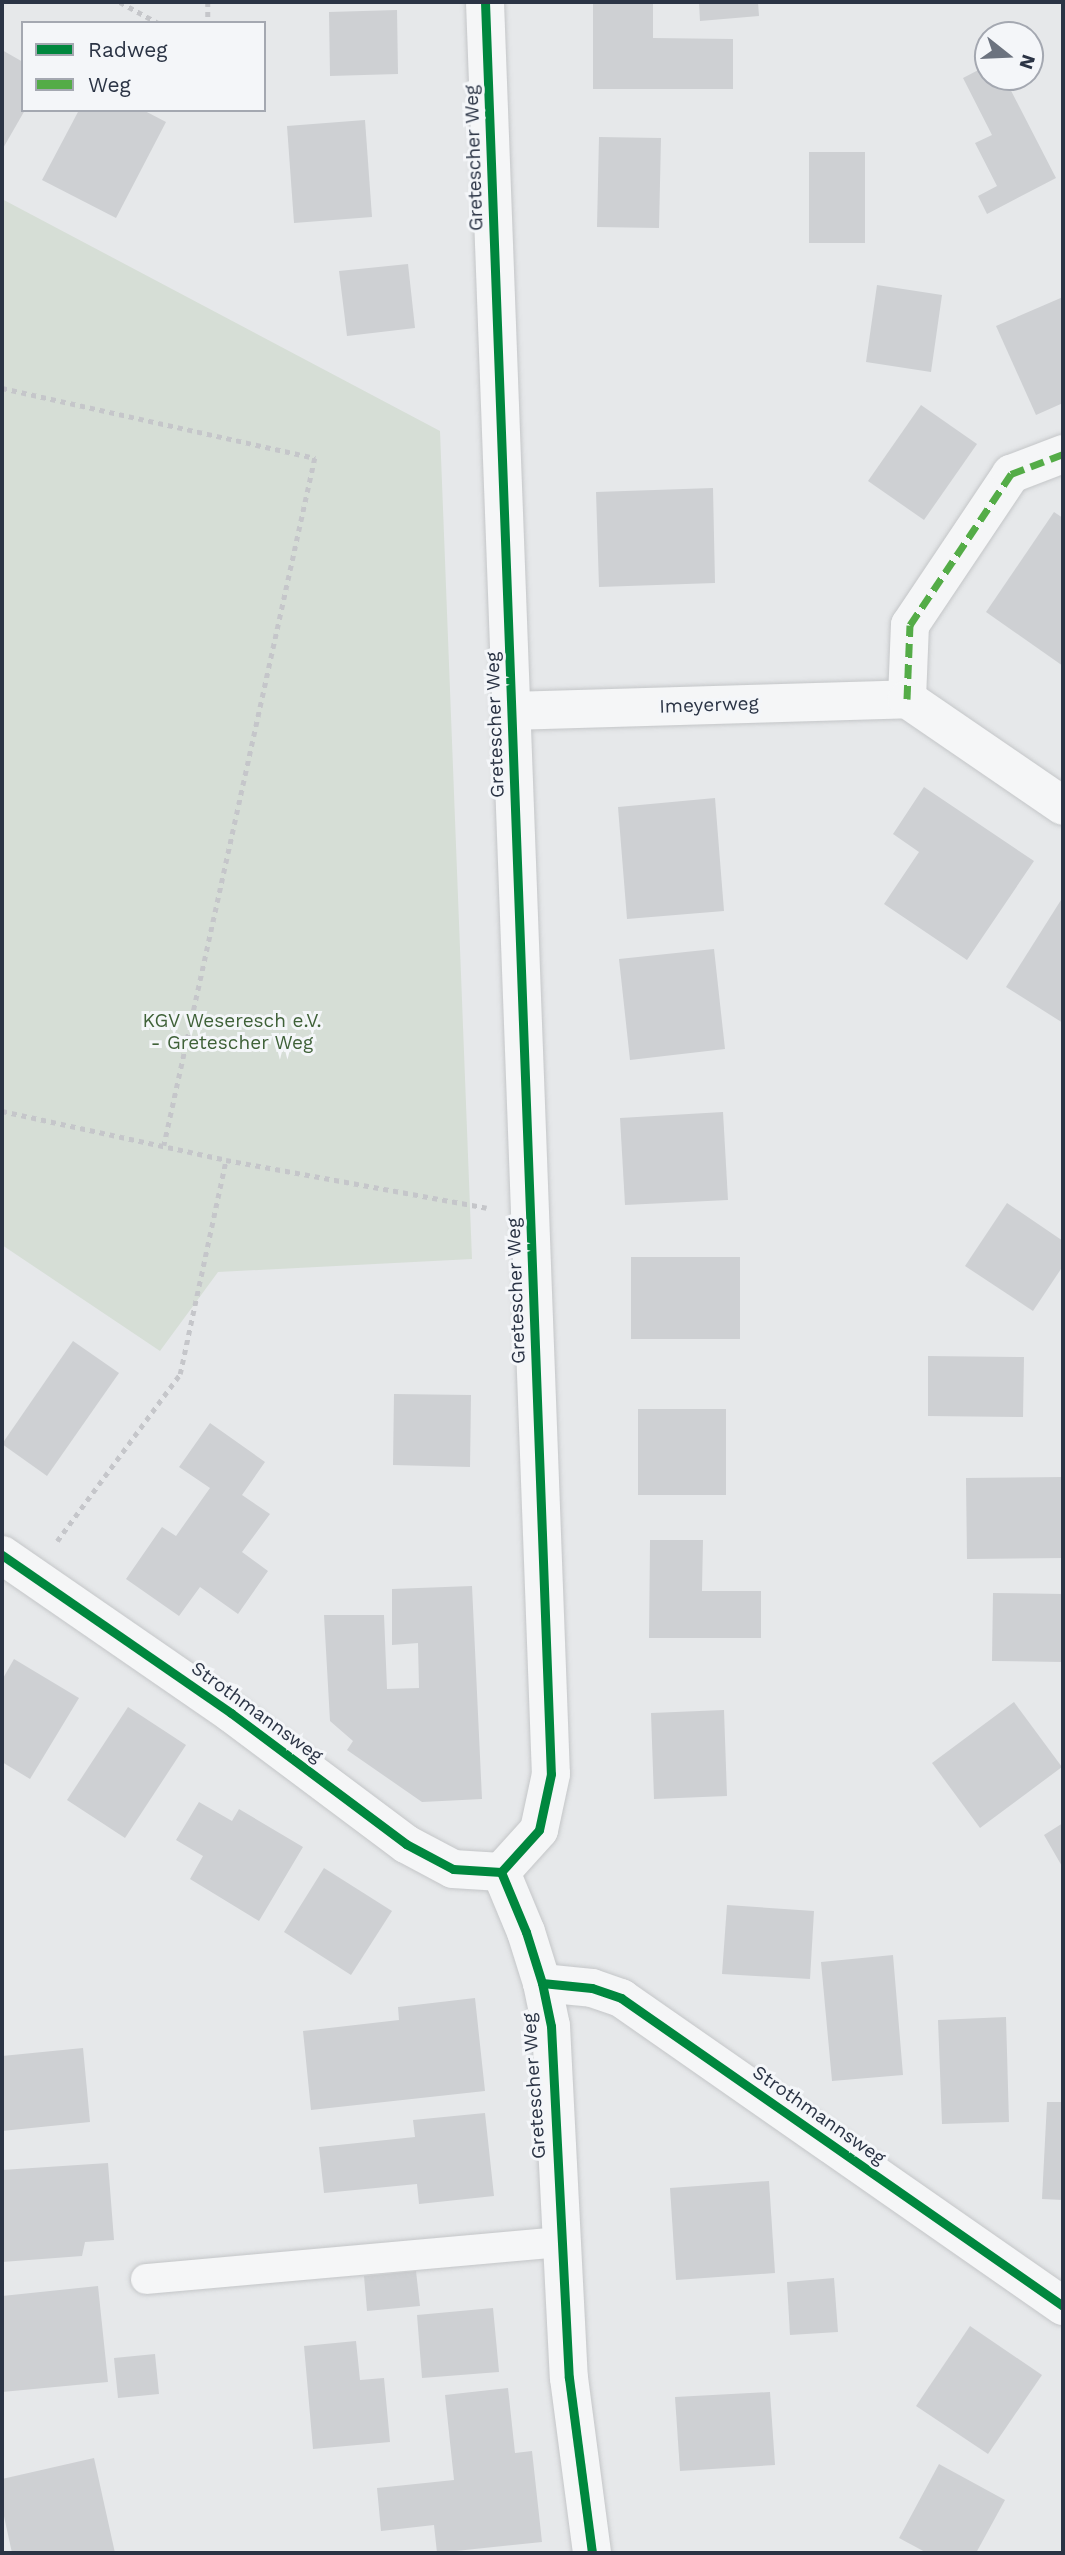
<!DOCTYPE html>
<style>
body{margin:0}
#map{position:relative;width:1065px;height:2555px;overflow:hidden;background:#e6e8ea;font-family:"Work Sans",sans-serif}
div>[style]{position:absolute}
.green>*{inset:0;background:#d6ded6}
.building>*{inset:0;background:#ced0d3}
.path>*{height:4.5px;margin-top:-2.25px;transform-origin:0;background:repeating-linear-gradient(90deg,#c5c6ca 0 5px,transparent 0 10px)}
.roads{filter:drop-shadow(0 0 2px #c4c6c8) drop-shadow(0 0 2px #c4c6c8)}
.lane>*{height:30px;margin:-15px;padding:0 15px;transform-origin:15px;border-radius:15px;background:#f5f6f7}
.street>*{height:38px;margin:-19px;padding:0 19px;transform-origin:19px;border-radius:19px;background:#f5f6f7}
.quiet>*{height:7px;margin-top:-3.5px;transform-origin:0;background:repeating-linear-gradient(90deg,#54ac47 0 14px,transparent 0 21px)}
.cycleway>*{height:9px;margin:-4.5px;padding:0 4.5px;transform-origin:4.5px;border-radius:4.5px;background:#00873e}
span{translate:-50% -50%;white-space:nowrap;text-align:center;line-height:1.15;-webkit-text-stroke:6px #f4f6f9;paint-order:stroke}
.street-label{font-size:19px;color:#2b3445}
.park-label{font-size:19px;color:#3f6138}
.frame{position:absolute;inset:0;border:4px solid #2b3445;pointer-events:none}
.legend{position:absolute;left:21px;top:21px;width:245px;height:91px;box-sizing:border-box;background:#f4f6f9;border:2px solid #a4a8b1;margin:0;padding:9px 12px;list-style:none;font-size:21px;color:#2b3445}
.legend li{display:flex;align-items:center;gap:14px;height:35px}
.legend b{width:35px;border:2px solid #a4a8b1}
.north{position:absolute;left:974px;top:21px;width:70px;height:70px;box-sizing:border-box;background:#f4f6f9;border:2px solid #a4a8b1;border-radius:50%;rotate:108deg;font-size:19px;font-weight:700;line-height:28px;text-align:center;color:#2b3445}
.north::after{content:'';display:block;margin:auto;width:24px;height:32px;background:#6c737f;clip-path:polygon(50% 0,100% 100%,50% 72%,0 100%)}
</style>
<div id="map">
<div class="green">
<i style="clip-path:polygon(2px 199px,440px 431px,472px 1259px,218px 1272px,160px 1351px,2px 1245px)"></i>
</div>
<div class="building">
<i style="clip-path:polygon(593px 2px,653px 2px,653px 38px,733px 39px,733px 89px,593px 89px)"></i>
<i style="clip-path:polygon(699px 2px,758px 2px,759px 16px,700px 21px)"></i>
<i style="clip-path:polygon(397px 10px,398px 74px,330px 76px,329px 12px)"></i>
<i style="clip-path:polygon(2px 50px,23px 62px,25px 110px,2px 150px)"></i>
<i style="clip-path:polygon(988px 65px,988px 77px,1004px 77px,1056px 178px,987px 214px,978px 196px,997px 186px,975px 143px,992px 135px,963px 78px)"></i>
<i style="clip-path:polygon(79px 110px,143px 110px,166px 122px,116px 218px,42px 180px)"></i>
<i style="clip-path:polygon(365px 120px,372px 217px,294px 223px,287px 126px)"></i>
<i style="clip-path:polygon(599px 137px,661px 138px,659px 228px,597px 227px)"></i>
<i style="clip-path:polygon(809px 152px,865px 152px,865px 243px,809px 243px)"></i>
<i style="clip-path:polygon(408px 264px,415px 328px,347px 336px,339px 271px)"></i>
<i style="clip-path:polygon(877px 285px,942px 295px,931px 372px,866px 362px)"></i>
<i style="clip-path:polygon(1063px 297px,1063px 403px,1036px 415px,996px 326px)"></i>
<i style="clip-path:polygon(921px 405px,977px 444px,924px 520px,868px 481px)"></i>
<i style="clip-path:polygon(713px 488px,715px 583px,599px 587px,596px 492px)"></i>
<i style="clip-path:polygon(1054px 512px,1063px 518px,1063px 666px,986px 612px)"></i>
<i style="clip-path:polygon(924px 787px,1034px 861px,967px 960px,884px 904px,919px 852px,893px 834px)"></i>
<i style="clip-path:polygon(715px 798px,724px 911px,627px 919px,618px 807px)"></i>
<i style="clip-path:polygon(1061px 900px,1063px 901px,1063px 1023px,1006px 987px)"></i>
<i style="clip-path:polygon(714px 949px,725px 1049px,630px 1060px,619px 959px)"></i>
<i style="clip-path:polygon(723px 1112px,728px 1200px,625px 1205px,620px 1118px)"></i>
<i style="clip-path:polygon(1007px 1203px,1063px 1241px,1063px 1266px,1033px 1311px,965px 1266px)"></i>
<i style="clip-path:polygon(631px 1257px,740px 1257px,740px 1339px,631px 1339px)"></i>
<i style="clip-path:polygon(73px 1341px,119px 1373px,47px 1476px,2px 1444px)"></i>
<i style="clip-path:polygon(928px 1356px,1024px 1357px,1023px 1417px,928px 1416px)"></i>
<i style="clip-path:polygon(394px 1394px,471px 1395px,470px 1467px,393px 1465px)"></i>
<i style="clip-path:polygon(638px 1409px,726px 1409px,726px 1495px,638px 1495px)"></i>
<i style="clip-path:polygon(210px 1423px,265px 1462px,242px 1495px,270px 1514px,242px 1552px,268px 1571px,238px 1614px,200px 1587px,179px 1616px,126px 1579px,162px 1527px,176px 1536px,210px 1488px,179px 1467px)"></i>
<i style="clip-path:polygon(1063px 1477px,1063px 1558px,967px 1559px,966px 1478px)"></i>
<i style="clip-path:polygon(650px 1540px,703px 1540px,702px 1591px,761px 1591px,761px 1638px,649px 1638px)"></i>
<i style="clip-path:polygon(472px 1586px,482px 1799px,422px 1802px,347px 1750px,353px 1741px,330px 1721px,324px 1615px,384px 1615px,387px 1689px,419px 1688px,418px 1643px,392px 1645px,392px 1589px)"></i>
<i style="clip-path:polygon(993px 1593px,1063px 1594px,1063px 1662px,992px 1661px)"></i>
<i style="clip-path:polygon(14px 1659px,79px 1698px,30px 1779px,2px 1762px,2px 1680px)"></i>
<i style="clip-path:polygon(1014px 1702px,1062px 1767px,980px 1828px,932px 1763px)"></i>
<i style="clip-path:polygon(128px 1707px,186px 1745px,125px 1838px,67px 1800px)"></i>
<i style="clip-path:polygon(724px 1710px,727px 1796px,654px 1799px,651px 1713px)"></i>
<i style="clip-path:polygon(199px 1802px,232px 1821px,239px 1809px,303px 1847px,259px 1921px,190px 1879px,203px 1856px,176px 1840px)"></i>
<i style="clip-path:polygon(1063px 1823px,1063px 1868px,1044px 1835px)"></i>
<i style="clip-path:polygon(324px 1868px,392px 1911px,351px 1975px,284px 1932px)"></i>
<i style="clip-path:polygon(727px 1905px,814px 1911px,810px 1979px,722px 1974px)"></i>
<i style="clip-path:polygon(893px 1955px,903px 2075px,832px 2081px,821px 1962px)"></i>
<i style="clip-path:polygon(475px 1998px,485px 2091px,311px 2110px,303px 2031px,399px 2020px,398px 2007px)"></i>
<i style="clip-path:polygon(1006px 2017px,1009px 2122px,942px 2124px,938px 2020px)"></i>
<i style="clip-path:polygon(83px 2048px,90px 2122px,2px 2131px,2px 2056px)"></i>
<i style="clip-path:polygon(1047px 2102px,1063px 2102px,1063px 2200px,1042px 2199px)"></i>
<i style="clip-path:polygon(485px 2113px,494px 2196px,419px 2204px,417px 2184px,324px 2193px,319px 2147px,415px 2137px,413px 2120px)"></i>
<i style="clip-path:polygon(108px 2163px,114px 2240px,85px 2242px,82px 2256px,2px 2262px,2px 2170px)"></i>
<i style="clip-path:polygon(769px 2181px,775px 2273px,676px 2280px,670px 2188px)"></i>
<i style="clip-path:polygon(416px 2271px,420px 2306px,367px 2311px,364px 2276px)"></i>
<i style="clip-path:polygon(834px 2278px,838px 2332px,790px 2335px,787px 2282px)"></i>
<i style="clip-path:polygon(98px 2286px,108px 2382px,2px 2392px,2px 2296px)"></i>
<i style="clip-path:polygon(493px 2308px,499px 2372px,422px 2378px,417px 2315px)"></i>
<i style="clip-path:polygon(970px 2326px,1042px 2375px,988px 2454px,916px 2406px)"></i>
<i style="clip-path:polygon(356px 2341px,360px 2380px,384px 2378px,390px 2442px,313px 2449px,304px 2346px)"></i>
<i style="clip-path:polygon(155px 2354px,159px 2394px,118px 2398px,114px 2358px)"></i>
<i style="clip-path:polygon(508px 2388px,515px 2453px,532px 2451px,542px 2542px,437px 2553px,434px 2525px,381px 2531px,377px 2488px,454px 2480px,445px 2395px)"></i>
<i style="clip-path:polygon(770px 2392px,775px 2465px,680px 2471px,675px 2397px)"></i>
<i style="clip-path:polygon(94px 2458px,115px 2553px,12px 2553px,2px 2507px,2px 2479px)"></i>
<i style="clip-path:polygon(939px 2464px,1005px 2500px,976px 2553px,927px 2553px,899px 2538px)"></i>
</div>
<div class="path">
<i style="left:120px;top:2px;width:43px;rotate:28.9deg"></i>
<i style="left:208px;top:2px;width:21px;rotate:90deg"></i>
<i style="left:2px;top:388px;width:321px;rotate:12.6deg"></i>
<i style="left:315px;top:458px;width:704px;rotate:102.38deg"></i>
<i style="left:2px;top:1111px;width:229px;rotate:12.3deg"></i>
<i style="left:226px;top:1160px;width:265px;rotate:10.4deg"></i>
<i style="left:57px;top:1541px;width:207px;rotate:-53.6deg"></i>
<i style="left:180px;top:1374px;width:219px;rotate:-77.9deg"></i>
</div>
<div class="roads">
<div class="lane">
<i style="left:146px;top:2279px;width:418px;rotate:-5.1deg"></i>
</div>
<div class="street">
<i style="left:485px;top:2px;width:1773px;rotate:87.87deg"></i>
<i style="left:551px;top:1774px;width:57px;rotate:102.1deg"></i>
<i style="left:539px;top:1830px;width:57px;rotate:132.1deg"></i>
<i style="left:907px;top:699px;width:74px;rotate:-87.7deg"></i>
<i style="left:910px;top:625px;width:182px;rotate:-56.2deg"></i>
<i style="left:1011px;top:474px;width:56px;rotate:-21deg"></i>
<i style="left:512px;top:711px;width:395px;rotate:-1.7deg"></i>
<i style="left:907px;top:699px;width:189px;rotate:34.4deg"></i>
<i style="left:2px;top:1555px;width:278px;rotate:34.6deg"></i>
<i style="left:231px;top:1713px;width:219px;rotate:36.8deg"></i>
<i style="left:406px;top:1844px;width:53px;rotate:28deg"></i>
<i style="left:453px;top:1869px;width:48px;rotate:3.6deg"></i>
<i style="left:501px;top:1872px;width:65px;rotate:67.4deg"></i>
<i style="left:526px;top:1932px;width:53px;rotate:72.6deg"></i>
<i style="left:542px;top:1983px;width:44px;rotate:78.2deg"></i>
<i style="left:551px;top:2026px;width:352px;rotate:87.1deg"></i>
<i style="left:569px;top:2378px;width:177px;rotate:82.5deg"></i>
<i style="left:542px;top:1983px;width:50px;rotate:5.7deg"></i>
<i style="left:592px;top:1988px;width:31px;rotate:19deg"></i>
<i style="left:621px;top:1998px;width:539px;rotate:34.87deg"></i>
</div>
</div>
<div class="quiet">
<i style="left:907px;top:699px;width:74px;rotate:-87.7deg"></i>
<i style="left:910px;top:625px;width:182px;rotate:-56.2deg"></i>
<i style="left:1011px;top:474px;width:56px;rotate:-21deg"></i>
</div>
<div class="cycleway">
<i style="left:485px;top:2px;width:1773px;rotate:87.87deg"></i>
<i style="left:551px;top:1774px;width:57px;rotate:102.1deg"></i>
<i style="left:539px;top:1830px;width:57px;rotate:132.1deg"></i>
<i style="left:2px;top:1555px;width:278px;rotate:34.6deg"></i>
<i style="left:231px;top:1713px;width:219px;rotate:36.8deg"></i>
<i style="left:406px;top:1844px;width:53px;rotate:28deg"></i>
<i style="left:453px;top:1869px;width:48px;rotate:3.6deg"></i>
<i style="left:501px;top:1872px;width:65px;rotate:67.4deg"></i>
<i style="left:526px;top:1932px;width:53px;rotate:72.6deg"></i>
<i style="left:542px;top:1983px;width:44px;rotate:78.2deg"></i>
<i style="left:551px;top:2026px;width:352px;rotate:87.1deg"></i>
<i style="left:569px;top:2378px;width:177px;rotate:82.5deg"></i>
<i style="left:542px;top:1983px;width:50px;rotate:5.7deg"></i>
<i style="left:592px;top:1988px;width:31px;rotate:19deg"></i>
<i style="left:621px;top:1998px;width:539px;rotate:34.87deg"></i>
</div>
<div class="street-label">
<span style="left:474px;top:158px;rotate:-92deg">Gretescher Weg</span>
<span style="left:709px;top:705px;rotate:-2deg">Imeyerweg</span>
<span style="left:495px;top:725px;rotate:-92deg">Gretescher Weg</span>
<span style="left:516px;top:1291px;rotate:-92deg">Gretescher Weg</span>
<span style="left:257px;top:1712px;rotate:36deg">Strothmannsweg</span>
<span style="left:534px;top:2086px;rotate:-94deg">Gretescher Weg</span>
<span style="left:819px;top:2115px;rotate:35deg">Strothmannsweg</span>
</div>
<div class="park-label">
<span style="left:232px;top:1032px">KGV Weseresch e.V.<br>- Gretescher Weg</span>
</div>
<div class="frame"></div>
<ul class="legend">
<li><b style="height:9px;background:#00873e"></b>Radweg</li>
<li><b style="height:9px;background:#54ac47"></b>Weg</li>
</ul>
<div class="north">N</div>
</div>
